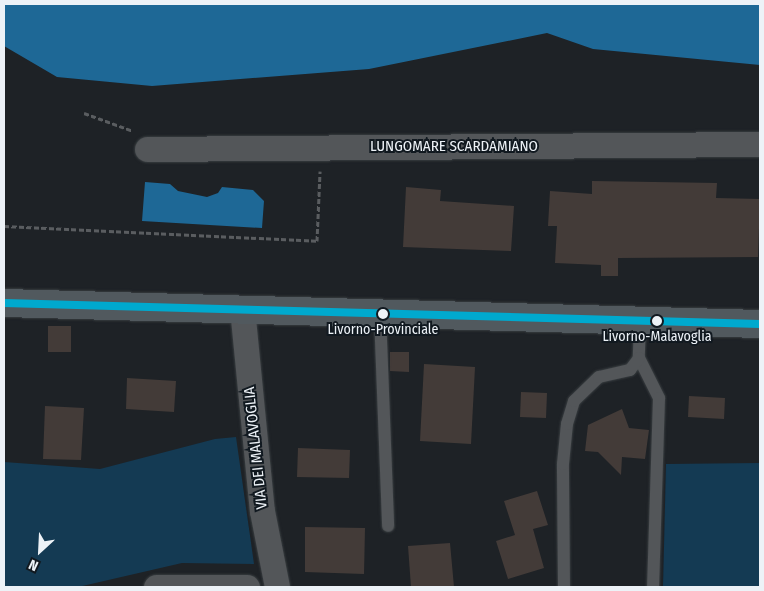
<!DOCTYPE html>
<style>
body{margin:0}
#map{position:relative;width:764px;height:591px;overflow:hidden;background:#1e2226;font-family:"Fira Sans Condensed",sans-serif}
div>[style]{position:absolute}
.green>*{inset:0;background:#143a53}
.water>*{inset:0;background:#1e6896}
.building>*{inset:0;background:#433b38}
.path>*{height:3px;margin-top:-1.5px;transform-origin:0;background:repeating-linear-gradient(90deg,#5a5d60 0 5px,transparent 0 7.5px)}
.roads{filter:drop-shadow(0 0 1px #393e41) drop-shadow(0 0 1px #393e41)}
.service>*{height:12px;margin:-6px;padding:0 6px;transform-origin:6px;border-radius:6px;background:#535659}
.minor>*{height:25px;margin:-12.5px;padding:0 12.5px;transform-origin:12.5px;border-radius:12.5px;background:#535659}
.primary>*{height:28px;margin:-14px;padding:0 14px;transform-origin:14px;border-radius:14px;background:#51595e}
.bus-1>*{height:8px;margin:-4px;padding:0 4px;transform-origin:4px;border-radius:4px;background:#00a9ce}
.dots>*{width:14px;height:14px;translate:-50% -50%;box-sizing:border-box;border:2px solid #111920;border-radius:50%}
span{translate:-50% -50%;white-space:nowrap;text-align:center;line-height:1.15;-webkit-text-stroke:4px #111920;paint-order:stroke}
.bus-label{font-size:14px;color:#edf2f7}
.street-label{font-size:15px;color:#edf2f7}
.frame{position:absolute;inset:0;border:5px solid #edf2f7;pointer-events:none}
.north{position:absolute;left:15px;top:526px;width:50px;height:50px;-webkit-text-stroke:4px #111920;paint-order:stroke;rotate:205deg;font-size:14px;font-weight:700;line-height:20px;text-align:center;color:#edf2f7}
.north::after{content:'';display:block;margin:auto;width:18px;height:22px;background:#edf2f7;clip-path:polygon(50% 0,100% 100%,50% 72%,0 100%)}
</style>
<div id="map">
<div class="green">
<i style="clip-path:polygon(236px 437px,254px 564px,182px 563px,78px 587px,4px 587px,4px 462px,100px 469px,215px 439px)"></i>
<i style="clip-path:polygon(760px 463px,760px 587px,663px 587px,666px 464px)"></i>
</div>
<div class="water">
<i style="clip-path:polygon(4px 4px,760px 4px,760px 65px,593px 49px,547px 33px,369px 69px,152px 86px,57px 77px,4px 46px)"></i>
<i style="clip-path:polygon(145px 182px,170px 184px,178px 191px,207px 197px,218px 193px,222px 187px,253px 190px,264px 201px,262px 228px,142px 221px)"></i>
</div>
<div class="building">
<i style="clip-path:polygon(592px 181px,717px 183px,716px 198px,760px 199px,758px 257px,618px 258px,618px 276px,601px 276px,601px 265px,555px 263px,557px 226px,548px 226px,550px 191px,592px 194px)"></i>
<i style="clip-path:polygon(406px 187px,441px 190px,440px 201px,514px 206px,511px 251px,403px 247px)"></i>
<i style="clip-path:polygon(48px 326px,71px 326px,71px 352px,48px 352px)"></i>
<i style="clip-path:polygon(390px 352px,409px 352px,409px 372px,390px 371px)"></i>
<i style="clip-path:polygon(424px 364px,475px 367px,471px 444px,420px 441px)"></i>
<i style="clip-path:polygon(127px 378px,176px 381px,174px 412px,126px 409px)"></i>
<i style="clip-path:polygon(521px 392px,547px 393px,546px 418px,520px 417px)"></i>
<i style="clip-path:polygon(689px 396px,725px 398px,724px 419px,688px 417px)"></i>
<i style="clip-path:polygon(45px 406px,84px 408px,81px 460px,43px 459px)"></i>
<i style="clip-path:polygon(622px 409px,629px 428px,649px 430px,645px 459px,622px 457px,621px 475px,598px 452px,585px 451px,588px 425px)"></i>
<i style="clip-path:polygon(298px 448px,350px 450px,349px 478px,297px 477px)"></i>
<i style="clip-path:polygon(537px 491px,548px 525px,533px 529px,544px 568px,508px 579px,496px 541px,515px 535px,504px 501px)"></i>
<i style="clip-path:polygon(305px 527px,365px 528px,364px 574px,305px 572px)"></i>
<i style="clip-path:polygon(450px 543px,454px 587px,411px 587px,408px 546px)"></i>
</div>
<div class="path">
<i style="left:84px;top:113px;width:52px;rotate:20.2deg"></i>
<i style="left:4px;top:226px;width:313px;rotate:2.7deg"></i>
<i style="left:317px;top:241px;width:70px;rotate:-87.5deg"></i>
</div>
<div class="roads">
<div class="service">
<i style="left:380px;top:314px;width:212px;rotate:87.8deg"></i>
<i style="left:640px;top:322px;width:36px;rotate:92deg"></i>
<i style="left:639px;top:358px;width:45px;rotate:63.4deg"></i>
<i style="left:659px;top:398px;width:189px;rotate:91.8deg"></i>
<i style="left:564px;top:587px;width:123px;rotate:-90.5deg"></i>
<i style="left:563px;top:464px;width:40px;rotate:-84.3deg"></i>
<i style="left:567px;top:424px;width:24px;rotate:-73deg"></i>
<i style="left:574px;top:401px;width:35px;rotate:-44deg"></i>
<i style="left:599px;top:377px;width:32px;rotate:-13deg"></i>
<i style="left:630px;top:370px;width:15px;rotate:-53deg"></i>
</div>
<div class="minor">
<i style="left:147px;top:149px;width:613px;rotate:-0.47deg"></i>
<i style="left:242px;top:308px;width:204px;rotate:84.4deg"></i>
<i style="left:262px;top:511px;width:77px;rotate:78.8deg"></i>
<i style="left:156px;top:587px;width:91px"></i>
</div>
<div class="primary">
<i style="left:4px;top:303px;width:756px;rotate:1.59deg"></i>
</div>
</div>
<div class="bus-1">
<i style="left:4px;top:303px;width:756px;rotate:1.59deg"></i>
</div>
<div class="dots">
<i style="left:383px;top:314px;background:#edf2f7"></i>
<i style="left:657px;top:321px;background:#edf2f7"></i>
</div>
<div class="bus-label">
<span style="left:383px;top:330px">Livorno-Provinciale</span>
<span style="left:657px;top:337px">Livorno-Malavoglia</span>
</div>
<div class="street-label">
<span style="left:454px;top:147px">LUNGOMARE SCARDAMIANO</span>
<span style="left:256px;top:448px;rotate:-96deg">VIA DEI MALAVOGLIA</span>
</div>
<div class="frame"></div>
<div class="north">N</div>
</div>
